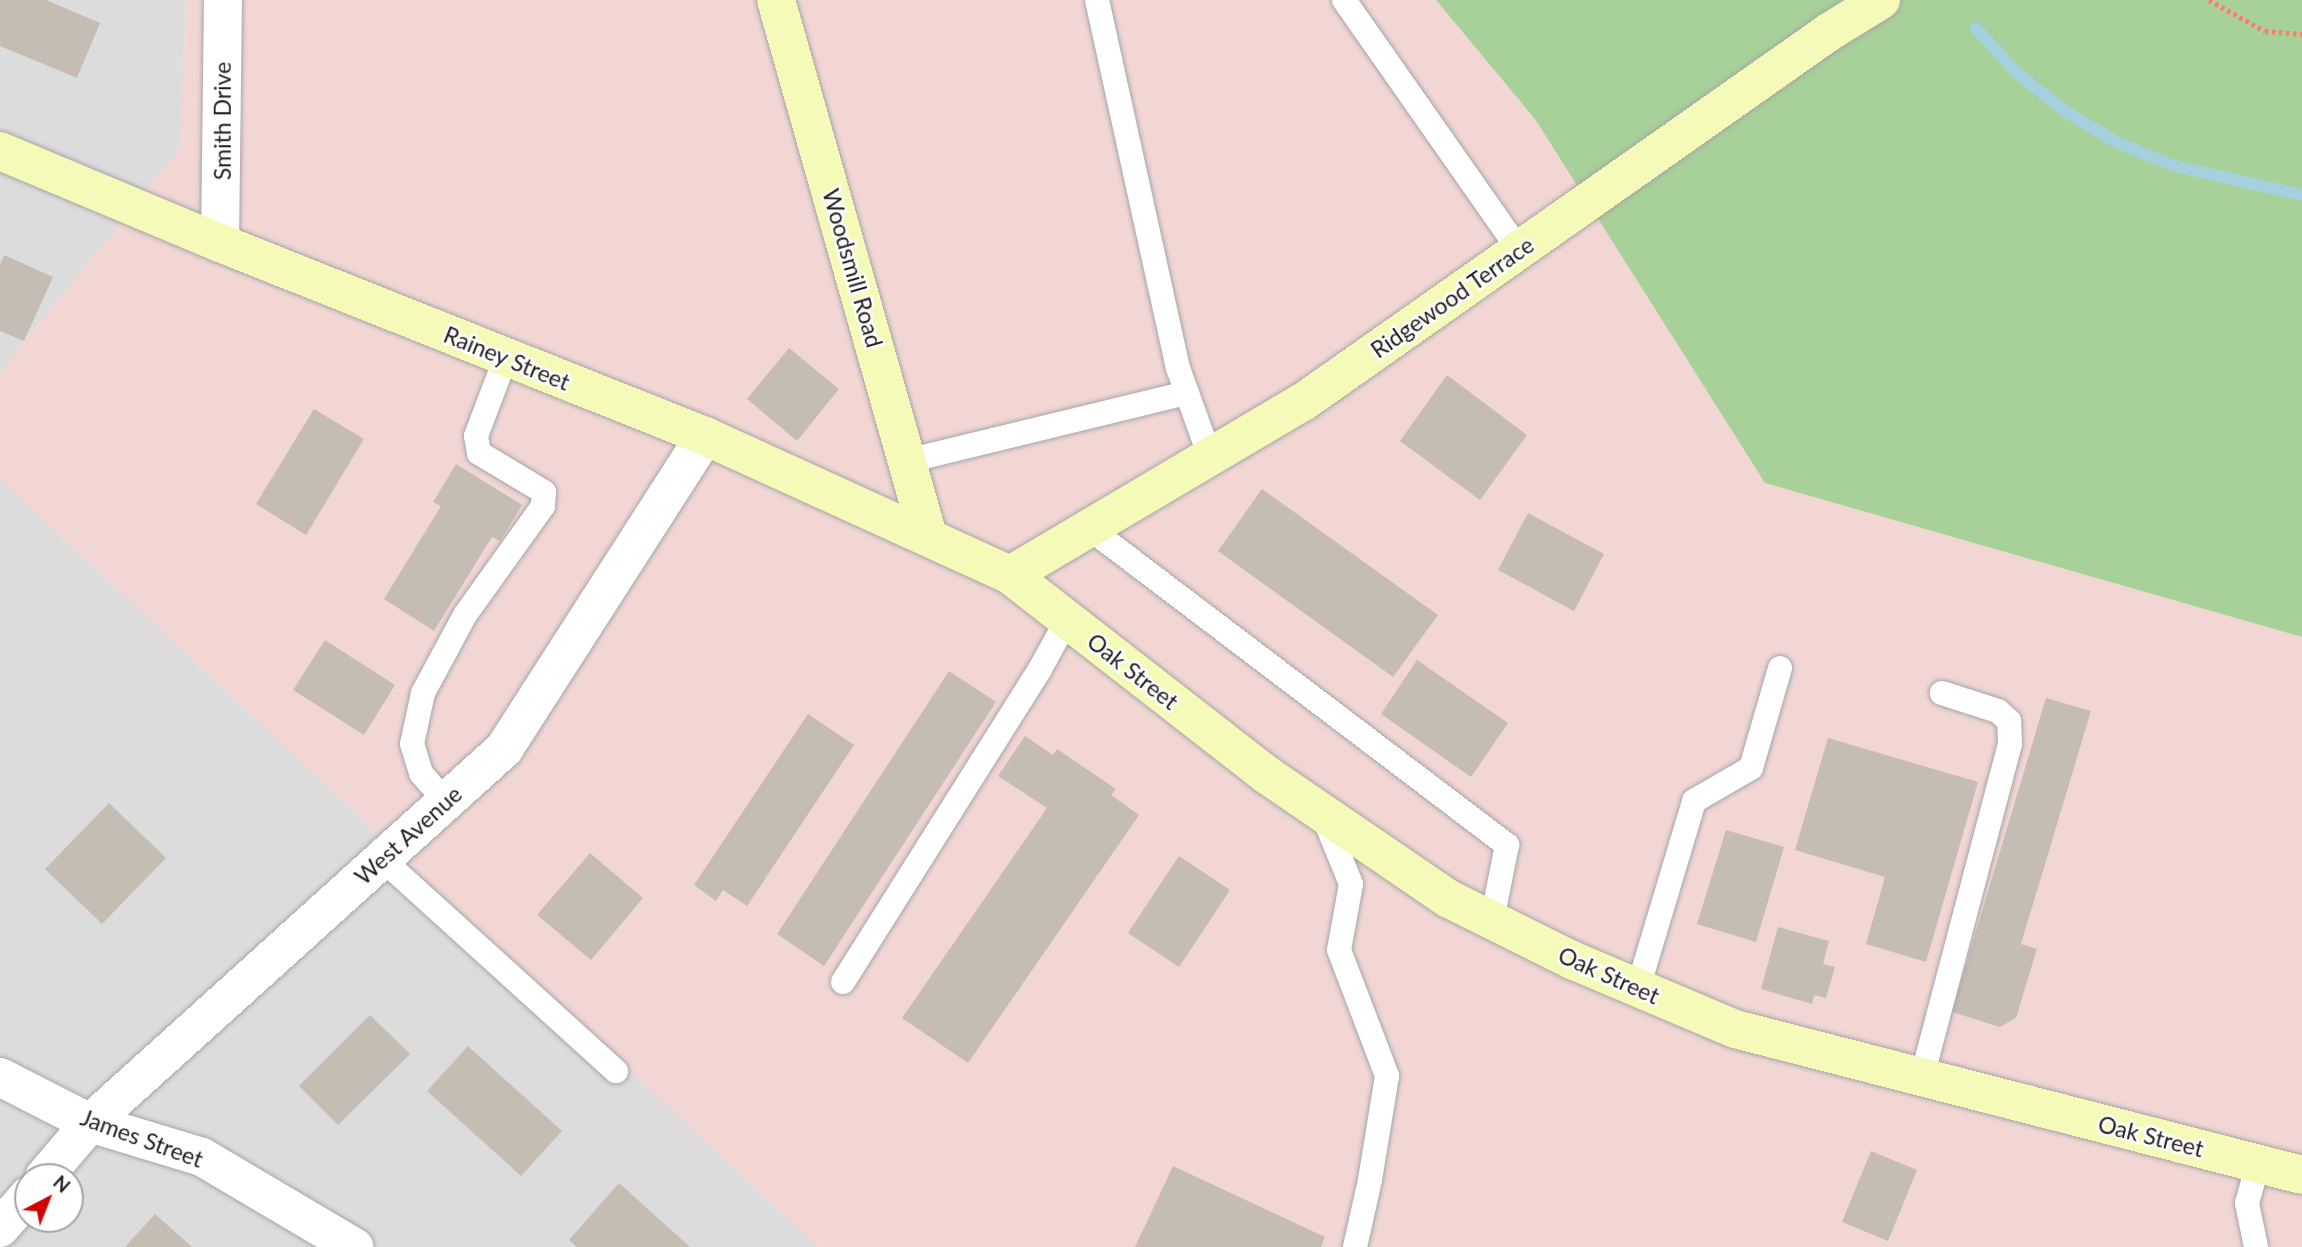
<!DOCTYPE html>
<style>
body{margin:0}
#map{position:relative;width:2302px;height:1247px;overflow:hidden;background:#f0ece5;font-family:Lato,sans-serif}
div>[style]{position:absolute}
.residential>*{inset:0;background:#dddcdc}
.commercial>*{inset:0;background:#f1d6d4}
.forest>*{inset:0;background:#a8d099}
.stream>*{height:12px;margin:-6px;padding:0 6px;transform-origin:6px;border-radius:6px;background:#a5d0de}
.building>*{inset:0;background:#c5bcb4}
.path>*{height:4.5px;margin-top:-2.25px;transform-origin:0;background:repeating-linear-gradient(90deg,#fc7d6a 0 3.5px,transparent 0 7px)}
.roads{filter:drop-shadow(0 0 2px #a6a6a6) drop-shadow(0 0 2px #a6a6a6)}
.lane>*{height:24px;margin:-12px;padding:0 12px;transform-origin:12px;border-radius:12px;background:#fff}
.street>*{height:38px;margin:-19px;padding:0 19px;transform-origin:19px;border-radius:19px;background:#fff}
.secondary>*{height:38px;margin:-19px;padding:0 19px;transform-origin:19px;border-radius:19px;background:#f5fab8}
span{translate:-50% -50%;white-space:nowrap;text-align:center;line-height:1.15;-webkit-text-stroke:5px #fff;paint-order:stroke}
.street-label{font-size:23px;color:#1f1f1f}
.north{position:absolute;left:14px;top:1163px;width:70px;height:70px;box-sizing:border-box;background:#fff;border:2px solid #a5a5a5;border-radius:50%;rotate:42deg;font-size:19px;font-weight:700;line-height:28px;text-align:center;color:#1f1f1f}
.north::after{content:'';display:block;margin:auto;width:24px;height:32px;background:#ce0500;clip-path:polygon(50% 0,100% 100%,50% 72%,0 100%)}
</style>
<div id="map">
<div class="residential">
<i style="clip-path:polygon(0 0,186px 0,180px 148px,0 372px)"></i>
<i style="clip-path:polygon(evenodd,0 479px,818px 1247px,0 1247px,0 479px,28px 1177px,70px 1177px,70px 1219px,28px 1219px,28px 1177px)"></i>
</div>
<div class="commercial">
<i style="clip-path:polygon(186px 0,1436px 0,1535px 119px,1765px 483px,2302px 637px,2302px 1247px,818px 1247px,0 479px,0 372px,180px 148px)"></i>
</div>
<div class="forest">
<i style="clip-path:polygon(1436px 0,2302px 0,2302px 637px,1765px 483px,1535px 119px)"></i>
</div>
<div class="stream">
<i style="left:1976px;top:28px;width:61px;rotate:47.7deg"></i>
<i style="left:2017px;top:73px;width:63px;rotate:38.5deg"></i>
<i style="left:2066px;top:112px;width:61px;rotate:30.8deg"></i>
<i style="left:2118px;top:143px;width:61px;rotate:22deg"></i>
<i style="left:2175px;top:166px;width:130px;rotate:12.9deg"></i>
</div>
<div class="building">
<i style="clip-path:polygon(0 0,46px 0,100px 23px,77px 78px,0 46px)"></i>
<i style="clip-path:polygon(4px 255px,53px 277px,24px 341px,0 331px,0 265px)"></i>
<i style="clip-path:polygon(789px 348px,839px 389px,797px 441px,747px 399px)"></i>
<i style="clip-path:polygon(1447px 375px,1527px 435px,1480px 500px,1400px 441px)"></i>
<i style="clip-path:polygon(314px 409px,364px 439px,306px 535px,256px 504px)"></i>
<i style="clip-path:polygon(456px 464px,522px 505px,500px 541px,492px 537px,434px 631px,384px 599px,441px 506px,433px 502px)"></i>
<i style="clip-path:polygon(1262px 489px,1438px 615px,1393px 677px,1218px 551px)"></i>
<i style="clip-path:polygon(1528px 513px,1604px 554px,1574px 611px,1498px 570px)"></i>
<i style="clip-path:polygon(325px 640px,395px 685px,364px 735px,293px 690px)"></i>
<i style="clip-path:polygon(1417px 660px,1508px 723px,1471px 777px,1381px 714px)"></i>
<i style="clip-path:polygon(949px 671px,996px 702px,824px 966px,777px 934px)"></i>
<i style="clip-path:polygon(2046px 698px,2091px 711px,2021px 944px,2037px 949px,2016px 1018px,2000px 1027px,1952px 1012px)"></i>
<i style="clip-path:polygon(808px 714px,854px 745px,747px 906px,723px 890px,716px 901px,694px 885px)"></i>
<i style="clip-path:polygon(1025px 736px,1053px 755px,1057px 749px,1116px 789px,1111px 795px,1139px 815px,968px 1063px,902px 1018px,1047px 808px,998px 776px)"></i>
<i style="clip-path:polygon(1828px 738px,1978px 782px,1926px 962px,1866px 944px,1885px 877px,1795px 850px)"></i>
<i style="clip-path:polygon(109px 803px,166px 858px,102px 924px,45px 869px)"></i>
<i style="clip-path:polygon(1726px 830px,1784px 847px,1756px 942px,1697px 924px)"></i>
<i style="clip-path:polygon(590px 853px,643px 898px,591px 960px,537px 915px)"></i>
<i style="clip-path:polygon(1179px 856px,1230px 890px,1179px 967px,1128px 933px)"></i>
<i style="clip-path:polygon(1778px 927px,1829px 941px,1823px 964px,1835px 967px,1826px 998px,1814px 995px,1812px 1004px,1761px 989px)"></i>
<i style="clip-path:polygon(370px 1015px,410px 1054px,338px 1125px,299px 1086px)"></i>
<i style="clip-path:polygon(468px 1046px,562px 1131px,521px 1176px,427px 1091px)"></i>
<i style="clip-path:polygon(1871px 1151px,1917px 1170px,1888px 1241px,1842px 1222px)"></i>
<i style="clip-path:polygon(1173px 1166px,1325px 1237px,1321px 1247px,1135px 1247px)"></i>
<i style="clip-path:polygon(619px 1183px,690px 1247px,577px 1247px,569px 1240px)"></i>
<i style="clip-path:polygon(155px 1214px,192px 1247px,125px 1247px)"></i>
</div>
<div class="path">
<i style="left:2209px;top:0;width:64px;rotate:29deg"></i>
<i style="left:2265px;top:31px;width:37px;rotate:5deg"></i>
</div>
<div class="roads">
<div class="lane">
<i style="left:1097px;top:0;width:377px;rotate:77.6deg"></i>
<i style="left:1178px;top:368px;width:95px;rotate:70.2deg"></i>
<i style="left:1344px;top:0;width:305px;rotate:55deg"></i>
<i style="left:907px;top:461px;width:288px;rotate:-13.7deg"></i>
<i style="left:1089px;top:528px;width:525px;rotate:37.18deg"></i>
<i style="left:1507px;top:845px;width:76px;rotate:101.3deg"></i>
<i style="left:446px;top:802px;width:38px;rotate:-131deg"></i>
<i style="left:421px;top:773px;width:30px;rotate:-107deg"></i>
<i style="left:412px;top:744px;width:52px;rotate:-77.8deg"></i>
<i style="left:423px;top:693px;width:89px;rotate:-61.7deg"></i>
<i style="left:465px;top:615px;width:134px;rotate:-54.4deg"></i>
<i style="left:543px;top:506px;width:14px;rotate:-86deg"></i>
<i style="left:544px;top:492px;width:76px;rotate:-149deg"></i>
<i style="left:479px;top:453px;width:17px;rotate:-100deg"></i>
<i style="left:476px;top:436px;width:85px;rotate:-69.2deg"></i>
<i style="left:1322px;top:813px;width:77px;rotate:67.8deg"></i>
<i style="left:1351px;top:884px;width:67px;rotate:100.3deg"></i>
<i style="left:1339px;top:950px;width:135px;rotate:69.1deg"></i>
<i style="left:1387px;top:1076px;width:105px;rotate:99.3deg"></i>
<i style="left:1370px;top:1180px;width:69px;rotate:102.6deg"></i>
<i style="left:382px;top:859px;width:316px;rotate:42.2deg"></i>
<i style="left:843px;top:982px;width:370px;rotate:-57.8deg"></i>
<i style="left:1040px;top:669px;width:56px;rotate:-61.1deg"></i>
<i style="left:1638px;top:988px;width:195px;rotate:-73.3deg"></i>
<i style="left:1694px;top:801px;width:66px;rotate:-30.1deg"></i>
<i style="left:1751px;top:768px;width:104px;rotate:-73.8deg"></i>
<i style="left:1922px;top:1077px;width:344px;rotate:-75.2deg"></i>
<i style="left:2010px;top:744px;width:23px;rotate:-92deg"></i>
<i style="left:2009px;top:721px;width:15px;rotate:-138deg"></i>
<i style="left:1998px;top:711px;width:59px;rotate:-162.2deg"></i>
<i style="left:2256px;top:1247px;width:45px;rotate:-101.6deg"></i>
<i style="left:2247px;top:1203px;width:41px;rotate:-74.2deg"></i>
</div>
<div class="street">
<i style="left:220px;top:243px;width:243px;rotate:-89.3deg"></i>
<i style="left:0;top:1077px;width:101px;rotate:27.1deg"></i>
<i style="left:90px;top:1123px;width:117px;rotate:16.9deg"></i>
<i style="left:202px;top:1157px;width:177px;rotate:30.6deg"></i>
<i style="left:44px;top:1177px;width:71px;rotate:-49.6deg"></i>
<i style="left:90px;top:1123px;width:558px;rotate:-42.09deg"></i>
<i style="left:504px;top:749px;width:372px;rotate:-57.3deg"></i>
<i style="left:0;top:1228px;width:43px;rotate:-48.8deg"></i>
</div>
<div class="secondary">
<i style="left:776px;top:0;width:557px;rotate:74.17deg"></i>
<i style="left:0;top:151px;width:238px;rotate:22.7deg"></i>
<i style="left:220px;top:243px;width:522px;rotate:21.7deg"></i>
<i style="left:705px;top:436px;width:335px;rotate:24.5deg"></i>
<i style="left:1010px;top:575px;width:326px;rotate:37.9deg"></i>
<i style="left:1267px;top:775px;width:220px;rotate:34.3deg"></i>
<i style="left:1449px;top:899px;width:140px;rotate:26.4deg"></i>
<i style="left:1574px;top:961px;width:175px;rotate:22.9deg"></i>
<i style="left:1735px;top:1029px;width:585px;rotate:14.44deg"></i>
<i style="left:1010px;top:575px;width:340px;rotate:-30.6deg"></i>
<i style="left:1303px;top:402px;width:643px;rotate:-35.12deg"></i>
<i style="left:1829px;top:32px;width:61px;rotate:-31.6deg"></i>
</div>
</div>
<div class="street-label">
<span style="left:222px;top:121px;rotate:-90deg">Smith Drive</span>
<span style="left:853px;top:268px;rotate:74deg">Woodsmill Road</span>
<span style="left:1452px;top:297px;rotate:-35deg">Ridgewood Terrace</span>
<span style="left:507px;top:358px;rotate:22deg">Rainey Street</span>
<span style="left:1133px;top:671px;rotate:38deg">Oak Street</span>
<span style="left:408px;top:835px;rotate:-42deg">West Avenue</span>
<span style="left:1609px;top:975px;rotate:24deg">Oak Street</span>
<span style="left:2151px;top:1136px;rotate:14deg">Oak Street</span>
<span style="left:142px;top:1138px;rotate:20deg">James Street</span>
</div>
<div class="north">N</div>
</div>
